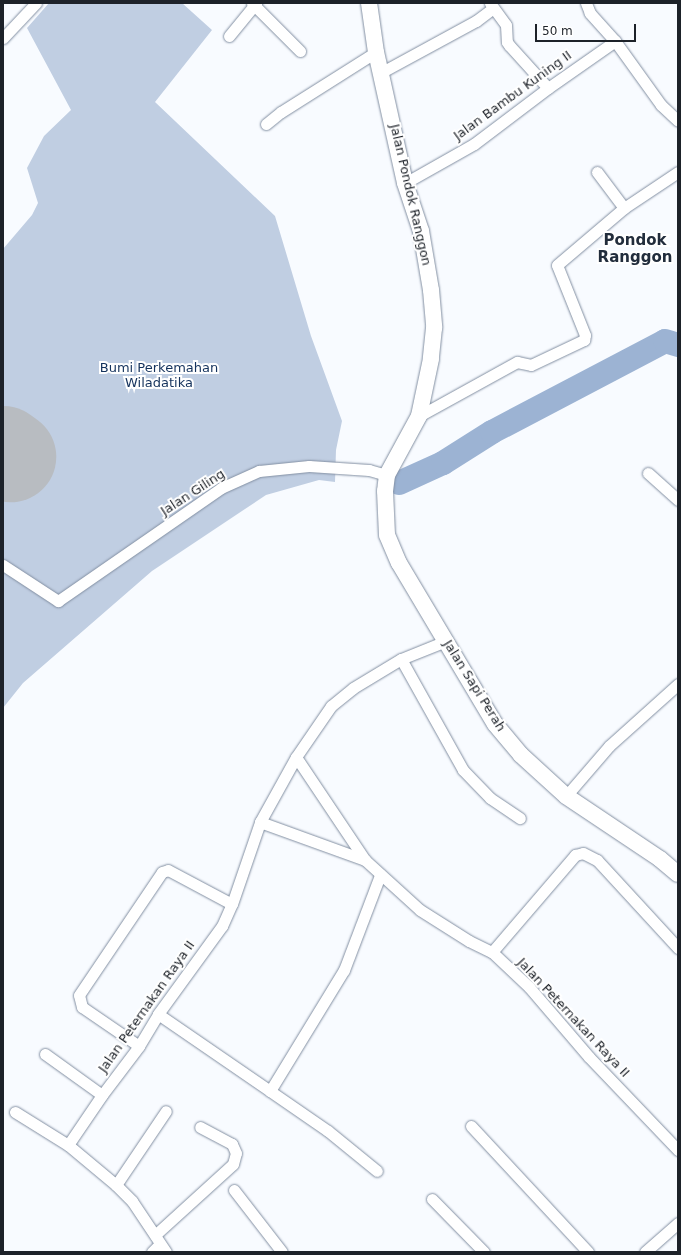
<!DOCTYPE html>
<style>
body{margin:0}
#map{position:relative;width:681px;height:1255px;overflow:hidden;background:#f8fbff;font-family:"DejaVu Sans",sans-serif}
div>[style]{position:absolute}
.green>*{inset:0;background:#c0cee2}
.river>*{height:24px;margin:-12px;padding:0 12px;transform-origin:12px;border-radius:12px;background:#9cb3d3}
.runway>*{height:91px;margin:-45.5px;padding:0 45.5px;transform-origin:45.5px;border-radius:45.5px;background:#b8bcc1}
.roads{filter:drop-shadow(0 0 1px #828fa2) drop-shadow(0 0 1px #828fa2)}
.street>*{height:11px;margin:-5.5px;padding:0 5.5px;transform-origin:5.5px;border-radius:5.5px;background:#fff}
.secondary>*{height:16px;margin:-8px;padding:0 8px;transform-origin:8px;border-radius:8px;background:#fff}
span{translate:-50% -50%;white-space:nowrap;text-align:center;line-height:1.15;-webkit-text-stroke:4px #fff;paint-order:stroke}
.street-label{font-size:13px;color:#1d2229}
.park-label{font-size:13px;color:#14325c}
.quarter-label{font-size:15px;color:#222d3c;font-weight:700}
.frame{position:absolute;inset:0;border:4px solid #1d2229;pointer-events:none}
.scale{position:absolute;left:535px;top:24px;width:101px;height:18px;box-sizing:border-box;border:2px solid #1d2229;border-top:0;padding-left:5px;font-size:12px;line-height:14px;white-space:nowrap;color:#1d2229;-webkit-text-stroke:3px #fff;paint-order:stroke}
</style>
<div id="map">
<div class="green">
<i style="clip-path:polygon(49px 3px,182px 3px,212px 30px,155px 102px,275px 216px,311px 336px,342px 421px,336px 450px,335px 482px,319px 480px,266px 495px,152px 571px,23px 683px,3px 708px,3px 249px,32px 215px,38px 203px,27px 168px,44px 136px,71px 110px,27px 28px)"></i>
</div>
<div class="river">
<i style="left:399px;top:483px;width:48px;rotate:-24.4deg"></i>
<i style="left:443px;top:463px;width:58px;rotate:-32.3deg"></i>
<i style="left:492px;top:432px;width:195px;rotate:-27.7deg"></i>
<i style="left:665px;top:341px;width:14px;rotate:17deg"></i>
</div>
<div class="runway">
<i style="left:3px;top:451px;width:9px;rotate:36deg"></i>
</div>
<div class="roads">
<div class="street">
<i style="left:252px;top:3px;width:68px;rotate:45deg"></i>
<i style="left:490px;top:3px;width:27px;rotate:54deg"></i>
<i style="left:506px;top:25px;width:17px;rotate:87deg"></i>
<i style="left:507px;top:42px;width:4px;rotate:56deg"></i>
<i style="left:509px;top:45px;width:58px;rotate:47.8deg"></i>
<i style="left:229px;top:36px;width:43px;rotate:-50.7deg"></i>
<i style="left:3px;top:38px;width:48px;rotate:-46.7deg"></i>
<i style="left:615px;top:41px;width:79px;rotate:54.3deg"></i>
<i style="left:661px;top:105px;width:23px;rotate:43deg"></i>
<i style="left:382px;top:72px;width:107px;rotate:-28.5deg"></i>
<i style="left:476px;top:21px;width:21px;rotate:-37deg"></i>
<i style="left:266px;top:124px;width:19px;rotate:-39deg"></i>
<i style="left:281px;top:112px;width:112px;rotate:-32.3deg"></i>
<i style="left:597px;top:172px;width:45px;rotate:53.1deg"></i>
<i style="left:405px;top:183px;width:79px;rotate:-29.5deg"></i>
<i style="left:474px;top:144px;width:93px;rotate:-37.1deg"></i>
<i style="left:548px;top:88px;width:82px;rotate:-35deg"></i>
<i style="left:615px;top:41px;width:38px;rotate:-132deg"></i>
<i style="left:590px;top:13px;width:11px;rotate:-112deg"></i>
<i style="left:419px;top:416px;width:112px;rotate:-28.9deg"></i>
<i style="left:517px;top:362px;width:14px;rotate:12deg"></i>
<i style="left:531px;top:365px;width:59px;rotate:-25.3deg"></i>
<i style="left:584px;top:340px;width:5px;rotate:-79deg"></i>
<i style="left:585px;top:335px;width:75px;rotate:-111.8deg"></i>
<i style="left:557px;top:265px;width:88px;rotate:-40.4deg"></i>
<i style="left:624px;top:208px;width:65px;rotate:-33.7deg"></i>
<i style="left:648px;top:473px;width:40px;rotate:42deg"></i>
<i style="left:3px;top:565px;width:66px;rotate:33.2deg"></i>
<i style="left:58px;top:601px;width:198px;rotate:-34.7deg"></i>
<i style="left:221px;top:488px;width:42px;rotate:-24.1deg"></i>
<i style="left:259px;top:471px;width:50px;rotate:-5.7deg"></i>
<i style="left:309px;top:466px;width:60px;rotate:3.8deg"></i>
<i style="left:369px;top:470px;width:19px;rotate:16deg"></i>
<i style="left:401px;top:659px;width:127px;rotate:60.8deg"></i>
<i style="left:463px;top:770px;width:39px;rotate:46deg"></i>
<i style="left:490px;top:798px;width:36px;rotate:34deg"></i>
<i style="left:296px;top:757px;width:124px;rotate:56.2deg"></i>
<i style="left:365px;top:860px;width:74px;rotate:42.3deg"></i>
<i style="left:420px;top:910px;width:58px;rotate:32.3deg"></i>
<i style="left:469px;top:941px;width:25px;rotate:26deg"></i>
<i style="left:492px;top:952px;width:51px;rotate:43.4deg"></i>
<i style="left:529px;top:987px;width:92px;rotate:49.4deg"></i>
<i style="left:589px;top:1057px;width:129px;rotate:46.3deg"></i>
<i style="left:566px;top:796px;width:66px;rotate:-49.3deg"></i>
<i style="left:609px;top:746px;width:93px;rotate:-41.9deg"></i>
<i style="left:260px;top:822px;width:112px;rotate:19.9deg"></i>
<i style="left:492px;top:952px;width:128px;rotate:-49.4deg"></i>
<i style="left:575px;top:855px;width:8px;rotate:-14deg"></i>
<i style="left:583px;top:853px;width:16px;rotate:27deg"></i>
<i style="left:597px;top:860px;width:120px;rotate:47.4deg"></i>
<i style="left:158px;top:1014px;width:136px;rotate:34.5deg"></i>
<i style="left:270px;top:1091px;width:142px;rotate:-58.6deg"></i>
<i style="left:344px;top:970px;width:102px;rotate:-69.2deg"></i>
<i style="left:139px;top:1046px;width:69px;rotate:-145.6deg"></i>
<i style="left:82px;top:1007px;width:12px;rotate:-104deg"></i>
<i style="left:79px;top:995px;width:148px;rotate:-56deg"></i>
<i style="left:162px;top:872px;width:6px;rotate:-18deg"></i>
<i style="left:168px;top:870px;width:72px;rotate:28deg"></i>
<i style="left:45px;top:1054px;width:70px;rotate:35.7deg"></i>
<i style="left:270px;top:1091px;width:70px;rotate:34.6deg"></i>
<i style="left:328px;top:1131px;width:63px;rotate:39.2deg"></i>
<i style="left:15px;top:1112px;width:62px;rotate:31.9deg"></i>
<i style="left:471px;top:1126px;width:172px;rotate:47.1deg"></i>
<i style="left:116px;top:1185px;width:89px;rotate:-56deg"></i>
<i style="left:234px;top:1190px;width:78px;rotate:52.3deg"></i>
<i style="left:432px;top:1199px;width:74px;rotate:45.5deg"></i>
<i style="left:155px;top:1235px;width:105px;rotate:-42.3deg"></i>
<i style="left:233px;top:1164px;width:11px;rotate:-75deg"></i>
<i style="left:236px;top:1153px;width:10px;rotate:-114deg"></i>
<i style="left:232px;top:1144px;width:36px;rotate:-152deg"></i>
<i style="left:152px;top:1252px;width:11px;rotate:-45deg"></i>
<i style="left:166px;top:1252px;width:61px;rotate:-123.7deg"></i>
<i style="left:132px;top:1201px;width:23px;rotate:-135deg"></i>
<i style="left:116px;top:1185px;width:62px;rotate:-140.2deg"></i>
<i style="left:68px;top:1145px;width:60px;rotate:-55.8deg"></i>
<i style="left:102px;top:1095px;width:61px;rotate:-52.9deg"></i>
<i style="left:139px;top:1046px;width:37px;rotate:-59deg"></i>
<i style="left:158px;top:1014px;width:109px;rotate:-54deg"></i>
<i style="left:222px;top:926px;width:24px;rotate:-66deg"></i>
<i style="left:232px;top:904px;width:87px;rotate:-71.1deg"></i>
<i style="left:260px;top:822px;width:74px;rotate:-61deg"></i>
<i style="left:296px;top:757px;width:62px;rotate:-55.5deg"></i>
<i style="left:331px;top:706px;width:28px;rotate:-39deg"></i>
<i style="left:353px;top:688px;width:56px;rotate:-31.1deg"></i>
<i style="left:401px;top:659px;width:48px;rotate:-21.8deg"></i>
<i style="left:645px;top:1252px;width:44px;rotate:-41.3deg"></i>
</div>
<div class="secondary">
<i style="left:369px;top:3px;width:49px;rotate:81.9deg"></i>
<i style="left:376px;top:52px;width:134px;rotate:77.5deg"></i>
<i style="left:405px;top:183px;width:51px;rotate:71.6deg"></i>
<i style="left:421px;top:231px;width:60px;rotate:80.4deg"></i>
<i style="left:431px;top:290px;width:38px;rotate:85deg"></i>
<i style="left:434px;top:328px;width:31px;rotate:96deg"></i>
<i style="left:431px;top:359px;width:58px;rotate:101.9deg"></i>
<i style="left:419px;top:416px;width:67px;rotate:118.5deg"></i>
<i style="left:387px;top:475px;width:16px;rotate:97deg"></i>
<i style="left:385px;top:491px;width:44px;rotate:87.4deg"></i>
<i style="left:387px;top:535px;width:30px;rotate:67deg"></i>
<i style="left:399px;top:563px;width:187px;rotate:59.2deg"></i>
<i style="left:495px;top:724px;width:40px;rotate:50deg"></i>
<i style="left:521px;top:755px;width:61px;rotate:42.3deg"></i>
<i style="left:566px;top:796px;width:113px;rotate:33.8deg"></i>
<i style="left:660px;top:859px;width:23px;rotate:40deg"></i>
</div>
</div>
<div class="street-label">
<span style="left:513px;top:96px;rotate:-36deg">Jalan Bambu Kuning II</span>
<span style="left:410px;top:195px;rotate:77deg">Jalan Pondok Ranggon</span>
<span style="left:193px;top:493px;rotate:-33deg">Jalan Giling</span>
<span style="left:474px;top:686px;rotate:58deg">Jalan Sapi Perah</span>
<span style="left:147px;top:1007px;rotate:-55deg">Jalan Peternakan Raya II</span>
<span style="left:573px;top:1018px;rotate:47deg">Jalan Peternakan Raya II</span>
</div>
<div class="park-label">
<span style="left:159px;top:376px">Bumi Perkemahan<br>Wiladatika</span>
</div>
<div class="quarter-label">
<span style="left:635px;top:249px">Pondok<br>Ranggon</span>
</div>
<div class="frame"></div>
<div class="scale">50 m</div>
</div>
